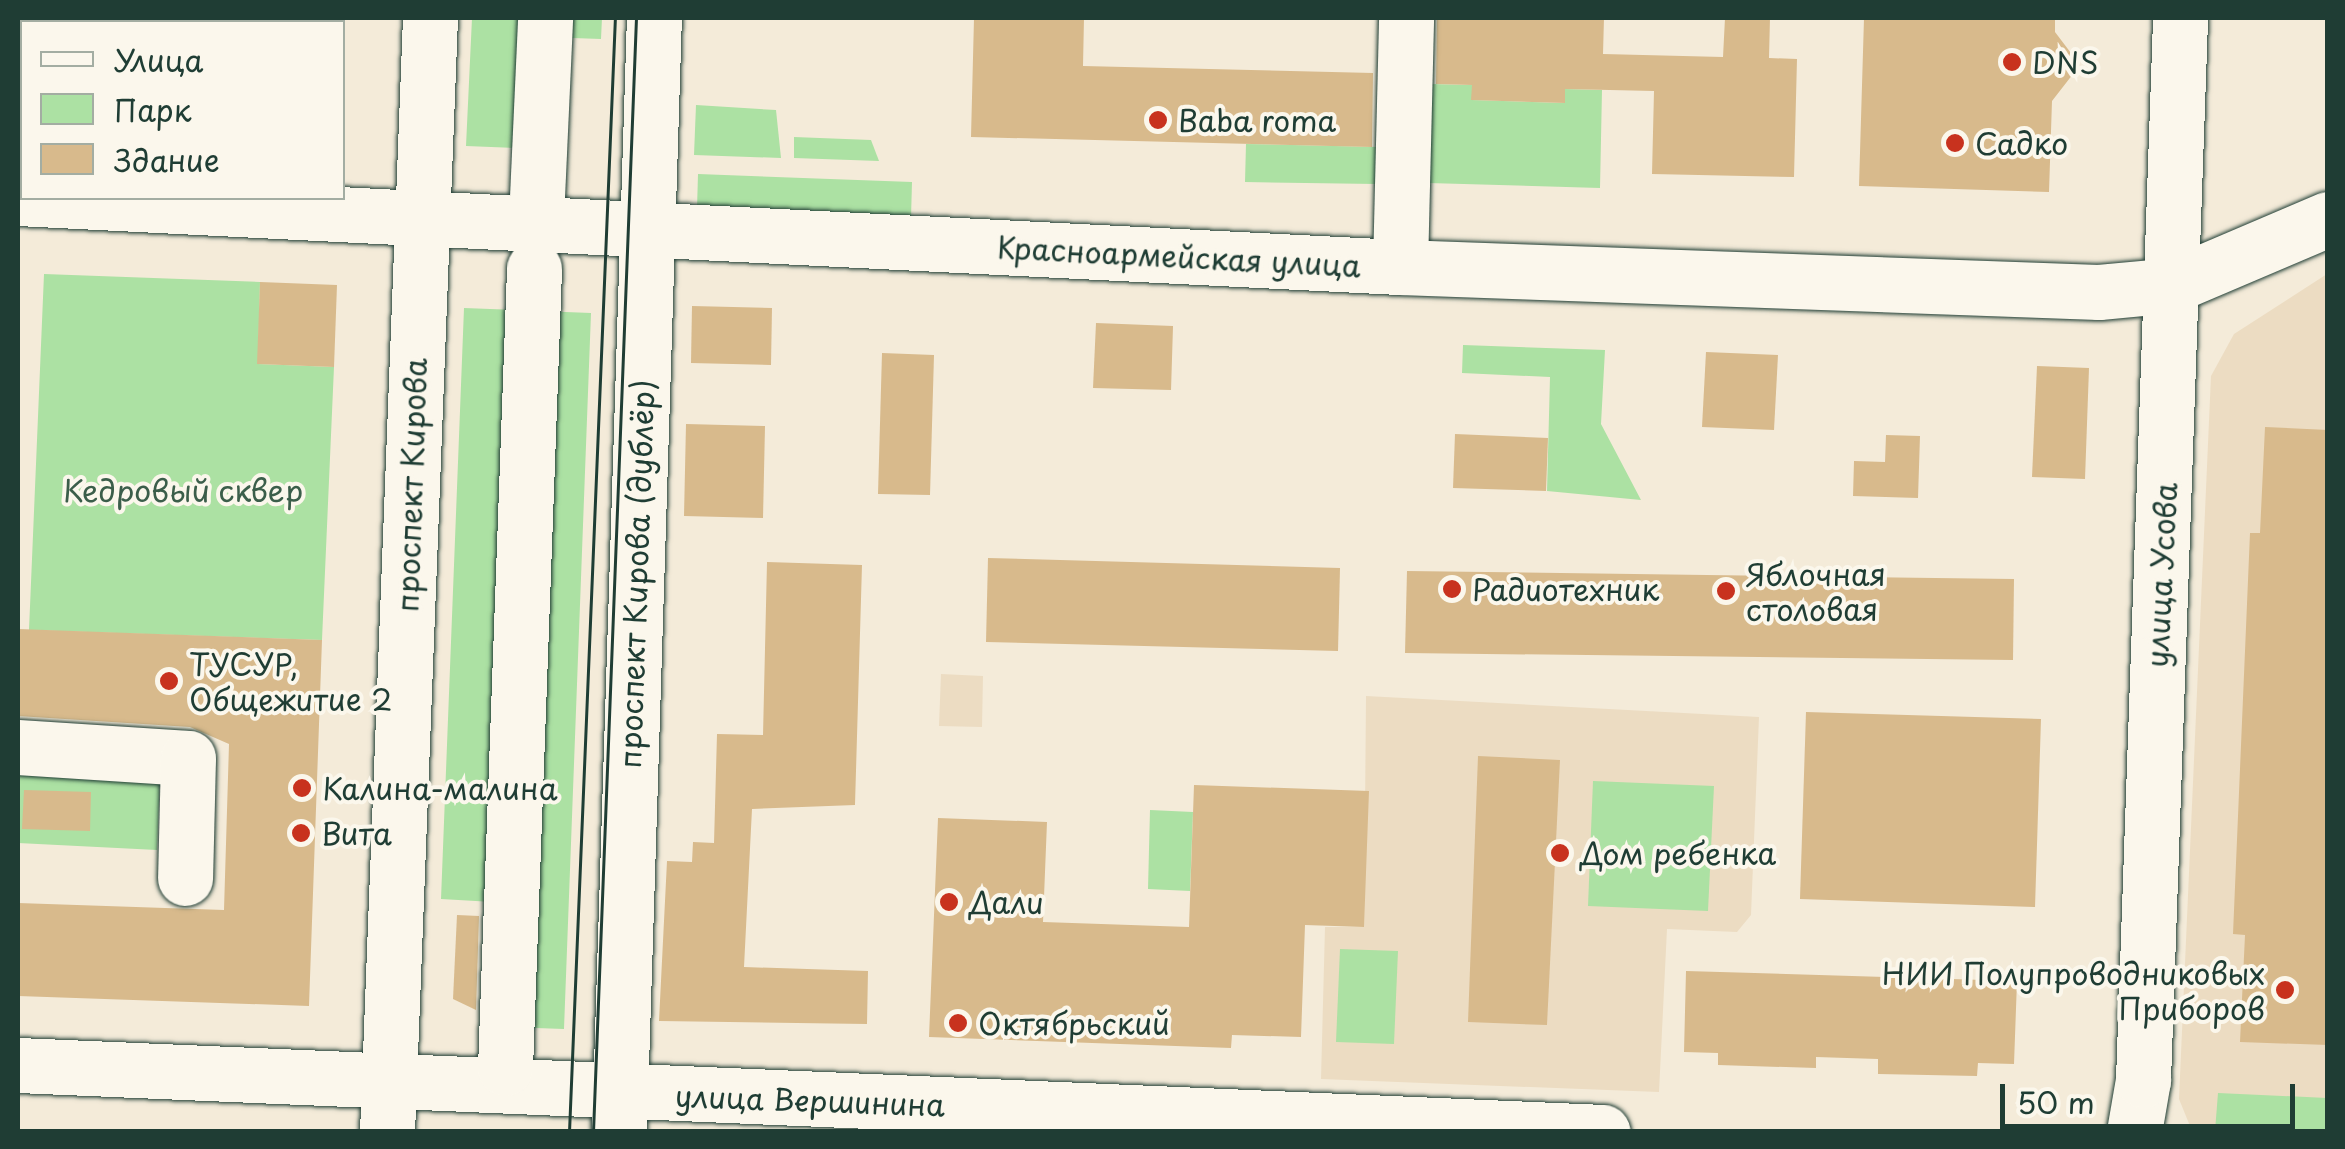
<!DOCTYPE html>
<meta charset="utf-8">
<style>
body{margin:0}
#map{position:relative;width:2345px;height:1149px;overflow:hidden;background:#f4ebd9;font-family:"Playpen Sans",sans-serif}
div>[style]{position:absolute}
.built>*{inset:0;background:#ecdcc2}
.green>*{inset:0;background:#ace1a3}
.building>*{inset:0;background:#d8ba8c}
.roads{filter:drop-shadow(0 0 2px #1f3d34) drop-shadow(0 0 2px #1f3d34)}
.minor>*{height:55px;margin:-27.5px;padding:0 27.5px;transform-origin:27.5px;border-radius:27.5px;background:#fbf7ec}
.major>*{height:55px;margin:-27.5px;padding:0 27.5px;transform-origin:27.5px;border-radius:27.5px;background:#fbf7ec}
.tram>*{height:2.5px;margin:-1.25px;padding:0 1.25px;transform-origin:1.25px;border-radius:1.25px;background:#1f3d34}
.dots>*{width:28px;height:28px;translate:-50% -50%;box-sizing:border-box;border:5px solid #fbf7ec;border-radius:50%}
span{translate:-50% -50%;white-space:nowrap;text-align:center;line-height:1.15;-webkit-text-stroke:8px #fbf7ec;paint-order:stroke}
.poi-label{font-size:30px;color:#1f3d34}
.left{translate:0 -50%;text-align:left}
.right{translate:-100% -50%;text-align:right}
.street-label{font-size:30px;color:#1f3d34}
.park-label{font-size:30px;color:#3b5e4a}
.frame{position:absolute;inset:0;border:20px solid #1f3d34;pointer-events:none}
.legend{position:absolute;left:20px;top:20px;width:325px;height:180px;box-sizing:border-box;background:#fbf7ec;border:2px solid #a3ada2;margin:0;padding:12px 18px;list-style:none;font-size:30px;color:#1f3d34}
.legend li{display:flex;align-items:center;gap:20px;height:50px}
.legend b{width:50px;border:2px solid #a3ada2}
.scale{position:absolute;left:2000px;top:1084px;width:295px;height:45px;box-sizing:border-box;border:5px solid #1f3d34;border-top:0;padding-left:12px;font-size:30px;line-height:35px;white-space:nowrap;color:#1f3d34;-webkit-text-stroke:8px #fbf7ec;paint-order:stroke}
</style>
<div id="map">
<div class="built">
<i style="clip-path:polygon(2327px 274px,2327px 1131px,2192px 1131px,2179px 1099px,2211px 376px,2234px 334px)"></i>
<i style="clip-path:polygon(941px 674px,983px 676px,982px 727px,939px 726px)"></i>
<i style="clip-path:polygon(1366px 696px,1759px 717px,1751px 915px,1737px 932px,1667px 929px,1659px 1092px,1321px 1079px,1325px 927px,1364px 927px)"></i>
</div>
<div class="green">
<i style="clip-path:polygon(472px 18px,602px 18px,601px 39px,544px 37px,538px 149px,466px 146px)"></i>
<i style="clip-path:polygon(1431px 84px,1472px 85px,1472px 100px,1564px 103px,1565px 89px,1602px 90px,1600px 188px,1428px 183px)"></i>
<i style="clip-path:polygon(696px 105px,776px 110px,781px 158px,694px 155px)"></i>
<i style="clip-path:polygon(794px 137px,871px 140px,879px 161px,794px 158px)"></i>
<i style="clip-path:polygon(1246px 144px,1377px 147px,1376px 184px,1245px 182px)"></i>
<i style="clip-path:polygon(698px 174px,912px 182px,911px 218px,697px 209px)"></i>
<i style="clip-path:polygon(44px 274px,260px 282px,258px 364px,334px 367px,322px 640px,29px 630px)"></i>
<i style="clip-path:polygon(464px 308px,591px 313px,564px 1029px,506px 1027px,510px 903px,441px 899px)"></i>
<i style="clip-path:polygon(1463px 345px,1605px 350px,1601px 424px,1641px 500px,1547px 491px,1550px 377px,1462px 373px)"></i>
<i style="clip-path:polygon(18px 771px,160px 778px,157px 850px,18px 843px)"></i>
<i style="clip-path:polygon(1593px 781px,1714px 786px,1708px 911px,1588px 906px)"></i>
<i style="clip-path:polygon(1150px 810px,1193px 812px,1190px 891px,1148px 889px)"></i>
<i style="clip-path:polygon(1340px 949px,1398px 951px,1394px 1044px,1336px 1042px)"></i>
<i style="clip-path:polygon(2218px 1093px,2327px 1098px,2327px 1131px,2215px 1131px)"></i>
</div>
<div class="building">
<i style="clip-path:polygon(974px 18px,1084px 18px,1083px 66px,1373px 73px,1372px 147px,971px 137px)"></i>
<i style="clip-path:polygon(1437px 18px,1604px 18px,1603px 54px,1723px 57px,1725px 18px,1770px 18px,1769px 58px,1797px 59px,1794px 177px,1652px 174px,1654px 91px,1565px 89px,1565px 103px,1471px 100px,1472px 85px,1436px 84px)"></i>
<i style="clip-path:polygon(1864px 18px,2055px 18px,2055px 32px,2080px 65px,2052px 101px,2049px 192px,1859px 186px)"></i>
<i style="clip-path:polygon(260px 282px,337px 285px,334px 367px,257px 364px)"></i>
<i style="clip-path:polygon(692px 306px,772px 308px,771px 365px,691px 363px)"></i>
<i style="clip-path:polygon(1096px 323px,1173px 326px,1171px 390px,1093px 388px)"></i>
<i style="clip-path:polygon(1706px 352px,1778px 355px,1774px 430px,1702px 427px)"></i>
<i style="clip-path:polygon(882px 353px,934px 355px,930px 495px,878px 494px)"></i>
<i style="clip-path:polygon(2037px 366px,2089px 368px,2085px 479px,2032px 477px)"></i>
<i style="clip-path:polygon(686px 424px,765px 426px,763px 518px,684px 516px)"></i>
<i style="clip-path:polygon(2265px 427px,2328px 430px,2328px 1045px,2240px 1042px,2245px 935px,2233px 934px,2250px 533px,2260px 533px)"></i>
<i style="clip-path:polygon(1455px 434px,1548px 438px,1546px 491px,1453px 488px)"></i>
<i style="clip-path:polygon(1886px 435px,1920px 436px,1918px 498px,1853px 496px,1854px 461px,1885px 462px)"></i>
<i style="clip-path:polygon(988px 558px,1340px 568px,1338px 651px,986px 642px)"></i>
<i style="clip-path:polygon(767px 562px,862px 565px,855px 805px,752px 809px,744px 967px,868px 971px,867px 1024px,659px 1021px,667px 861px,692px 862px,693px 842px,714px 843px,717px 734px,763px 735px)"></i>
<i style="clip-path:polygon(1407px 571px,2014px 579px,2013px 660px,1405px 653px)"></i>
<i style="clip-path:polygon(18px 629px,322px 640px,309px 1006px,18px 996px,18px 903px,224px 910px,229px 744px,190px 727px,18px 716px)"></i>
<i style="clip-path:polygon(1806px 712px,2041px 719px,2035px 907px,1800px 899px)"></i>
<i style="clip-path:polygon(1478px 756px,1560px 760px,1547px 1025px,1468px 1022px)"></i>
<i style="clip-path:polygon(1194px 785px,1369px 791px,1364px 927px,1305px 925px,1301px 1037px,1232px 1035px,1231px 1048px,929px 1037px,938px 818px,1047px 822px,1043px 922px,1189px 927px)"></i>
<i style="clip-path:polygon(24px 790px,91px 792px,90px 831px,22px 829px)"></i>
<i style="clip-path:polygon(457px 915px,479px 916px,476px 1010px,453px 999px)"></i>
<i style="clip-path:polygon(1686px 971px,2017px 981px,2014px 1064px,1978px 1063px,1977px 1076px,1878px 1074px,1878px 1059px,1816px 1057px,1816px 1068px,1718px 1065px,1718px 1053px,1684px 1052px)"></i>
</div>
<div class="roads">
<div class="minor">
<i style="left:537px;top:197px;width:179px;rotate:-87.4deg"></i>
<i style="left:1400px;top:267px;width:249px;rotate:-88.6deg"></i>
<i style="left:18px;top:747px;width:170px;rotate:3.7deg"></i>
<i style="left:188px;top:758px;width:120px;rotate:91.4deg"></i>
<i style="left:18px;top:1065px;width:1586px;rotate:2.42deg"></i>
<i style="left:505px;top:1068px;width:800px;rotate:-87.92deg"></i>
<i style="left:619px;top:1129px;width:1112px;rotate:-88.2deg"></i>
</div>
<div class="major">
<i style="left:18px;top:198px;width:1384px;rotate:2.86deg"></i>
<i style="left:1400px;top:267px;width:699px;rotate:2.05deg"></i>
<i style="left:2099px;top:292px;width:74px;rotate:-5.4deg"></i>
<i style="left:2173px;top:285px;width:168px;rotate:-23.1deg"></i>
<i style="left:387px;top:1132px;width:1115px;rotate:-87.79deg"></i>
<i style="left:2134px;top:1132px;width:53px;rotate:-80.2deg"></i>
<i style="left:2143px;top:1080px;width:1063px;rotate:-88deg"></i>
</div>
</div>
<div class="tram">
<i style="left:569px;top:1132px;width:1115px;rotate:-87.64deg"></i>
<i style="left:593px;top:1132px;width:1115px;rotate:-87.79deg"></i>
</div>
<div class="dots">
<i style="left:2012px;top:62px;background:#c8321e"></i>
<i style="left:1158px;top:120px;background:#c8321e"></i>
<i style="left:1955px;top:143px;background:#c8321e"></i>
<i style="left:1452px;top:589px;background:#c8321e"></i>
<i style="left:1726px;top:591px;background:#c8321e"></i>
<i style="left:169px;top:681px;background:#c8321e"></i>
<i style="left:302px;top:788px;background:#c8321e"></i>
<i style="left:301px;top:833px;background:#c8321e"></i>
<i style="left:1560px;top:853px;background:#c8321e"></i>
<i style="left:949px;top:902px;background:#c8321e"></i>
<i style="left:2285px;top:990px;background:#c8321e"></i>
<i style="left:958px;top:1023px;background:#c8321e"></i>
</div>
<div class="poi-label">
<span class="left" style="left:2032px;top:62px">DNS</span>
<span class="left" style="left:1178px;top:120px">Baba roma</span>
<span class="left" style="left:1975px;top:143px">Садко</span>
<span class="left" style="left:1746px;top:591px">Яблочная<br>столовая</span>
<span class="left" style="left:1472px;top:589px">Радиотехник</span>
<span class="left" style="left:189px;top:681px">ТУСУР,<br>Общежитие 2</span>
<span class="left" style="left:322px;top:788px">Калина-малина</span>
<span class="left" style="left:321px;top:833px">Вита</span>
<span class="left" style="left:1580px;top:853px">Дом ребенка</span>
<span class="left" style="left:969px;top:902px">Дали</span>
<span class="right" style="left:2265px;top:990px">НИИ Полупроводниковых<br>Приборов</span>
<span class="left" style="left:978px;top:1023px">Октябрьский</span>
</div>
<div class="street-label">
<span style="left:1179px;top:256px;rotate:3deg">Красноармейская улица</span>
<span style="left:411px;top:485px;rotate:-88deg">проспект Кирова</span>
<span style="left:636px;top:574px;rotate:-88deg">проспект Кирова (дублёр)</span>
<span style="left:2161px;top:575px;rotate:-87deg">улица Усова</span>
<span style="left:810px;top:1100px;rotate:2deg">улица Вершинина</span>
</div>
<div class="park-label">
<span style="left:183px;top:490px">Кедровый сквер</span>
</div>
<div class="frame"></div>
<ul class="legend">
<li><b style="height:12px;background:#fbf7ec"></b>Улица</li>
<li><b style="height:28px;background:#ace1a3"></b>Парк</li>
<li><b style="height:28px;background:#d8ba8c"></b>Здание</li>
</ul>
<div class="scale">50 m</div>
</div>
